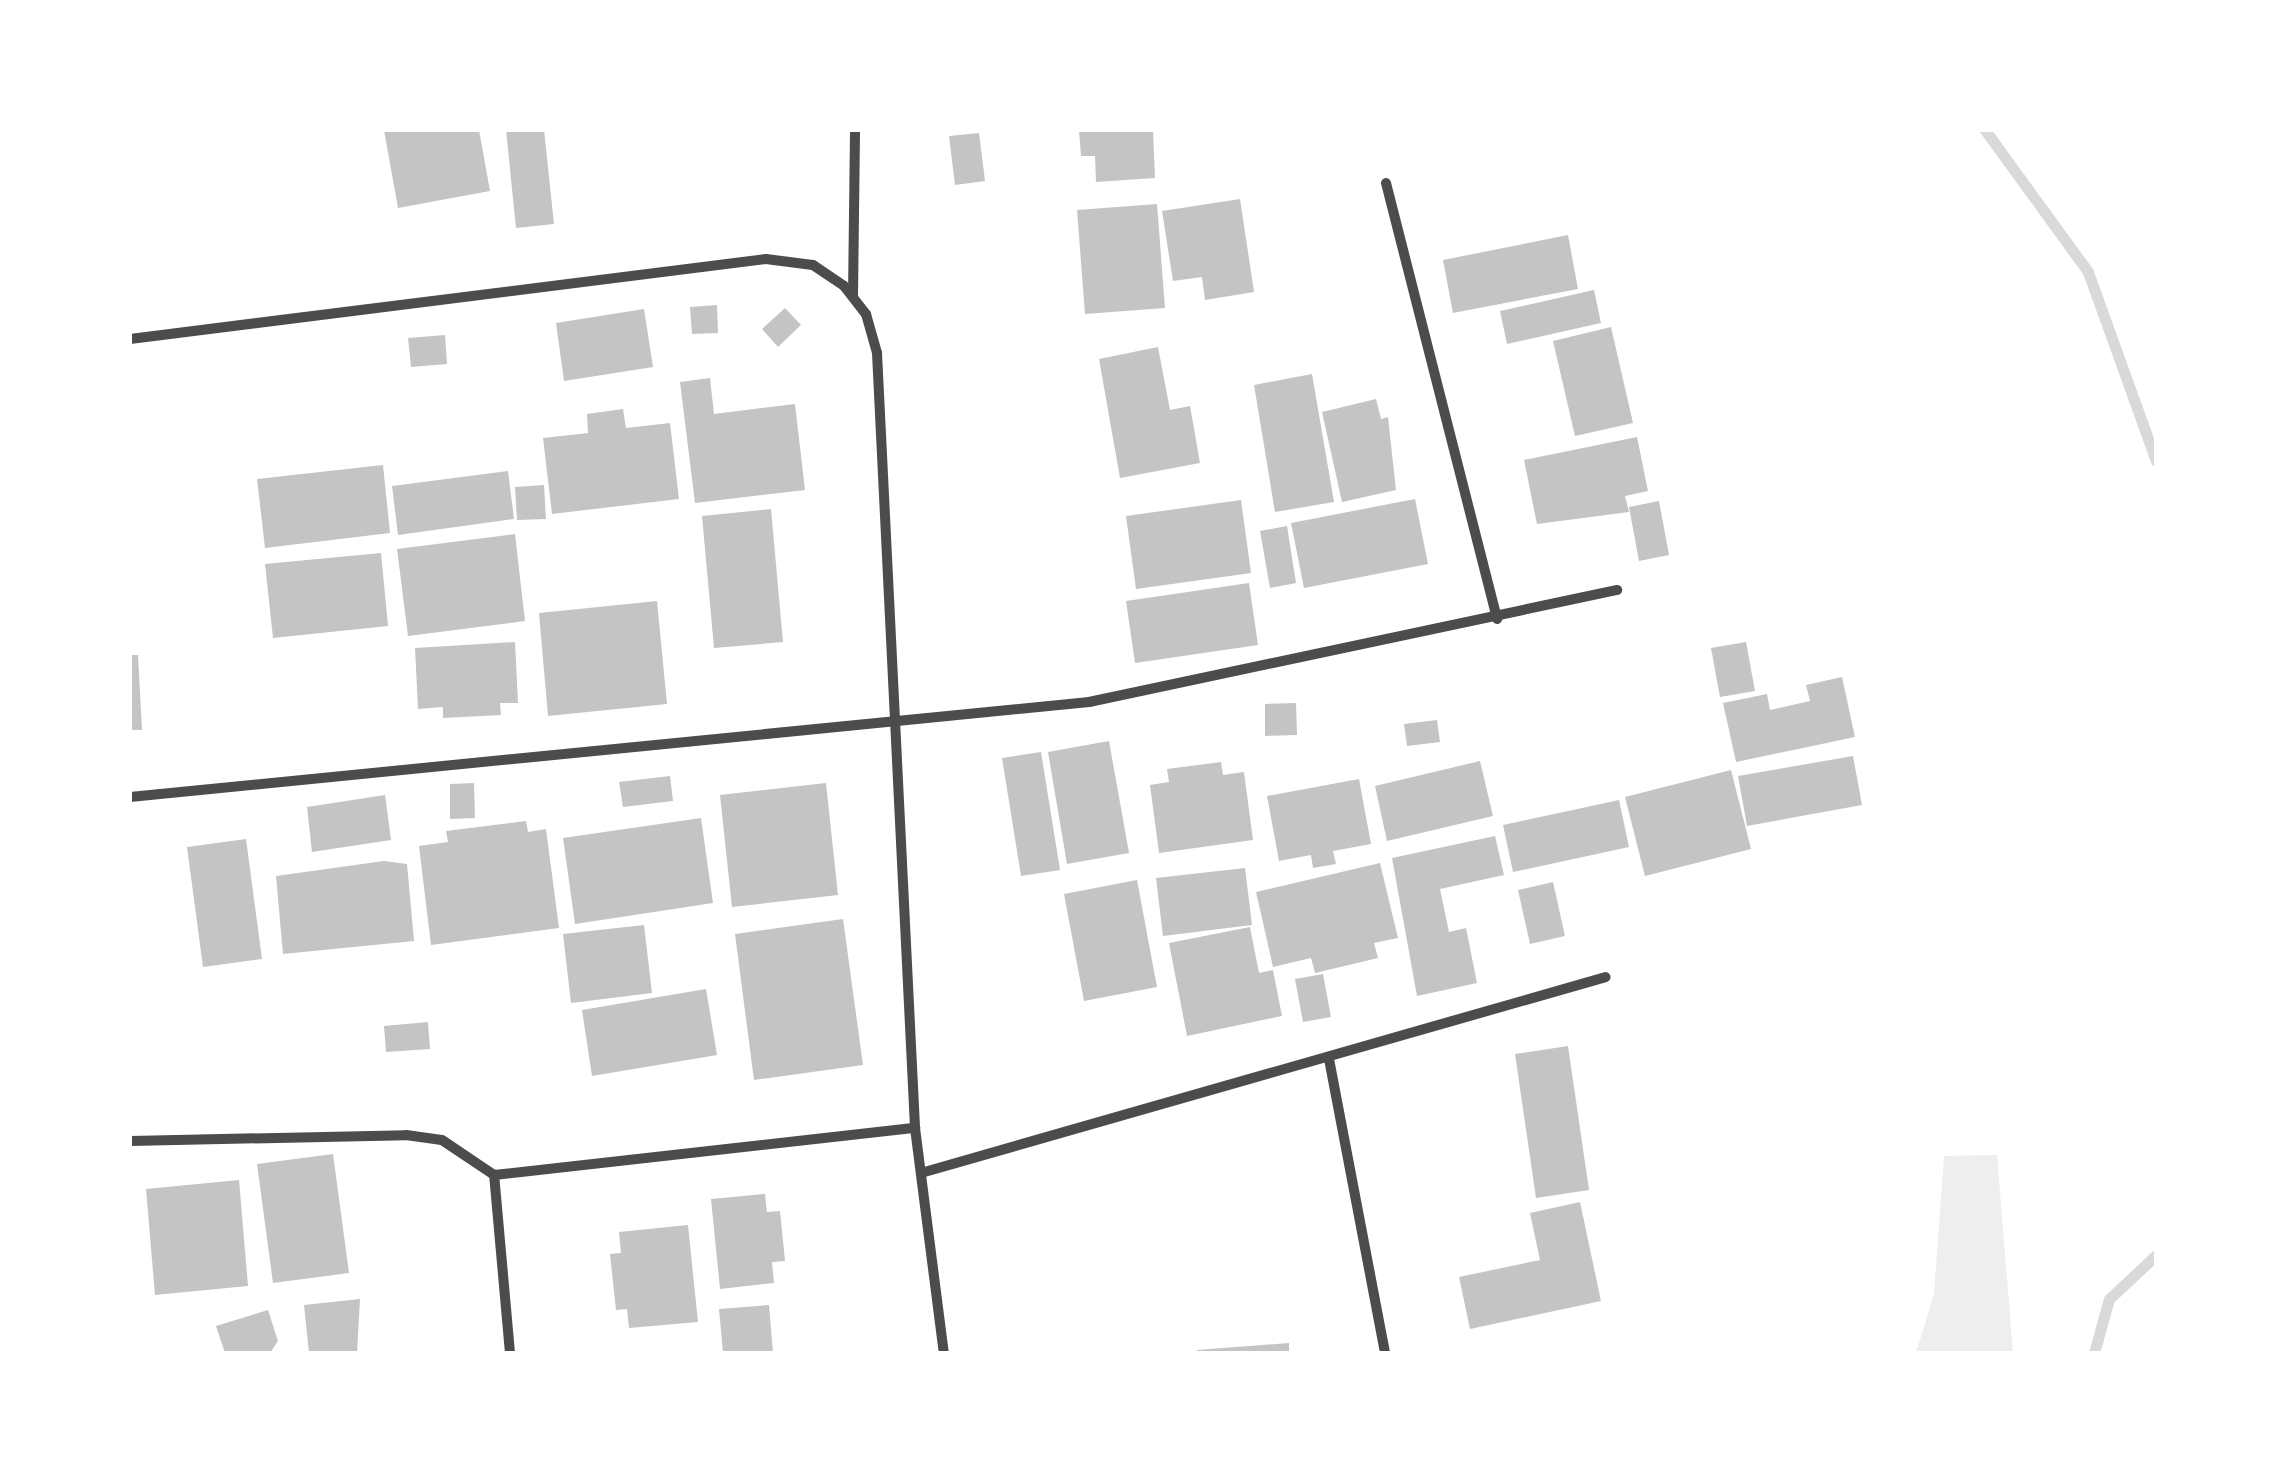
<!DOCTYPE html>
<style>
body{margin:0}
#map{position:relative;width:2286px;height:1483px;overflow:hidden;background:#fff;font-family:Ubuntu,sans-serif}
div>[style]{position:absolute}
.green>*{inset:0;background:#eee}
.stream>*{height:11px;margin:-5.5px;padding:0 5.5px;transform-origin:5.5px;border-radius:5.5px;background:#d9d9d9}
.building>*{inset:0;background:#c4c4c4}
.minor>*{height:10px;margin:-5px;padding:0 5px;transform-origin:5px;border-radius:5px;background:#4c4c4c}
span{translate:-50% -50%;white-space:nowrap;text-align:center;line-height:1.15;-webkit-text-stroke:9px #fff;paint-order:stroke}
.frame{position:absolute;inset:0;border:132px solid #fff;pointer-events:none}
</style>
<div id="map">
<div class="green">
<i style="clip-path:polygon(1997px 1155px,2013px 1353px,1916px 1353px,1934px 1294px,1944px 1156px)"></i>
</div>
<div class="stream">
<i style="left:1985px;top:130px;width:175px;rotate:54deg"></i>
<i style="left:2088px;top:272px;width:201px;rotate:70.2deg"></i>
<i style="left:2094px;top:1353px;width:56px;rotate:-74.5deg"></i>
<i style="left:2109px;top:1299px;width:64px;rotate:-43.1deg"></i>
</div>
<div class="building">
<i style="clip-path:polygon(384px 130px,479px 130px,490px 191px,398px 208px)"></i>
<i style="clip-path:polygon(506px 130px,544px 130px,554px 224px,516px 228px)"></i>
<i style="clip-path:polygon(1079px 130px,1153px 130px,1155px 178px,1096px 182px,1095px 156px,1081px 156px)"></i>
<i style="clip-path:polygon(979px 133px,985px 181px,955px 185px,949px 136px)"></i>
<i style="clip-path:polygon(1240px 199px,1254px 292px,1205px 300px,1202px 277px,1173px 281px,1162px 211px)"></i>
<i style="clip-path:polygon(1157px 204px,1165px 308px,1085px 314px,1077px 210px)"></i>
<i style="clip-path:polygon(1568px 235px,1578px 289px,1453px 313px,1443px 260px)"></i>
<i style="clip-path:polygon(1594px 290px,1601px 323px,1507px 344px,1500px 311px)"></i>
<i style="clip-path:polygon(717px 305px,718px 333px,692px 334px,690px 307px)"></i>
<i style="clip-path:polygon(785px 308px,801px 325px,778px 347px,762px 329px)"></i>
<i style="clip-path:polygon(644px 309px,653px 367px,564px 381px,556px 323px)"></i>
<i style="clip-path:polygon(1611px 327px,1633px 423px,1575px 436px,1553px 341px)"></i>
<i style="clip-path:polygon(445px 335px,447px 364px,411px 367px,408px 338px)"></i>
<i style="clip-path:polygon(1158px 347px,1170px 410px,1190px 406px,1200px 463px,1120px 478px,1099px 359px)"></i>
<i style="clip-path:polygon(1312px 374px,1334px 502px,1275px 512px,1254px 385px)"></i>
<i style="clip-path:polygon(710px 378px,714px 414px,795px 404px,805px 490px,695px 503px,680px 382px)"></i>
<i style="clip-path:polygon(1376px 399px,1381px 419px,1388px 417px,1396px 490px,1342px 502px,1322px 412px)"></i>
<i style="clip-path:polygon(623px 409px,626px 428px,670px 423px,679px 499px,552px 514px,543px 438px,588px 433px,587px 414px)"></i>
<i style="clip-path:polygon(1637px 437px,1648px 491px,1625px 496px,1629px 512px,1537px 524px,1524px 460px)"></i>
<i style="clip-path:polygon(383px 465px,390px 533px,265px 548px,257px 479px)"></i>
<i style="clip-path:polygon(508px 471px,514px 519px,398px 535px,392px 486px)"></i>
<i style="clip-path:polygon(544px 485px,546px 519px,517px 520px,515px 487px)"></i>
<i style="clip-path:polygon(1415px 499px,1428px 564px,1304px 588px,1291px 523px)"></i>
<i style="clip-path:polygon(1241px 500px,1251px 573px,1136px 589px,1126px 516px)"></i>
<i style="clip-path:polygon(1659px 501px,1669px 555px,1639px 561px,1629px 507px)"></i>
<i style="clip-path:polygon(771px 509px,783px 642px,714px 648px,702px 516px)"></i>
<i style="clip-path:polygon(1287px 526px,1296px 583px,1270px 588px,1260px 531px)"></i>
<i style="clip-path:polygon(515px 534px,525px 621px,408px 636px,397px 549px)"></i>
<i style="clip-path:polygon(381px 553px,388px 626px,273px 638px,265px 564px)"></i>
<i style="clip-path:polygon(1249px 583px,1258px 645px,1135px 663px,1126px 601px)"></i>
<i style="clip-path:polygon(657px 601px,667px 704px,548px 716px,539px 613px)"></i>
<i style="clip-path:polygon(515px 642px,518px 703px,500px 703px,501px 715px,443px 718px,443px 707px,418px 709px,415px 648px)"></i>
<i style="clip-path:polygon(1746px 642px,1755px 691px,1720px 697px,1711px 648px)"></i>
<i style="clip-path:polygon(130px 655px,138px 655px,142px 730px,130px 730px)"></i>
<i style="clip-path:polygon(1842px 677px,1855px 737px,1736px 762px,1723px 703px,1767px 694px,1770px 710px,1810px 701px,1806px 685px)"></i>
<i style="clip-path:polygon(1296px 703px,1297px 735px,1265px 736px,1265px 704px)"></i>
<i style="clip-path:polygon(1437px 720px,1440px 742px,1407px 746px,1404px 724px)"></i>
<i style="clip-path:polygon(1109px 741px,1129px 853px,1067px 864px,1048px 752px)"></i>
<i style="clip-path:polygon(1041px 752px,1060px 870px,1021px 876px,1002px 758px)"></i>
<i style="clip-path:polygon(1853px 756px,1862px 805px,1747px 826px,1738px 776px)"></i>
<i style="clip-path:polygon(1480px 761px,1493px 816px,1387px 841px,1375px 786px)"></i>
<i style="clip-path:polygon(1221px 762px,1223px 775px,1244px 772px,1253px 840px,1159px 853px,1150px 785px,1169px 782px,1167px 769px)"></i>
<i style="clip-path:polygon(1731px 770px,1751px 849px,1645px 876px,1625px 797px)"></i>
<i style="clip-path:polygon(670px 776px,673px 801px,623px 807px,619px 782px)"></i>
<i style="clip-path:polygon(1359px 779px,1371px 844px,1333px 851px,1336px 864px,1313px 868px,1311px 855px,1279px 861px,1267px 796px)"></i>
<i style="clip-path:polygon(474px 783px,475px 818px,450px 819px,450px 784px)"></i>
<i style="clip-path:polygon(826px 783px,838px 895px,732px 907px,720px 795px)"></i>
<i style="clip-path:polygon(385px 795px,391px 840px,312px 852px,307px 807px)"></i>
<i style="clip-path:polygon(1619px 800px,1629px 847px,1513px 872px,1503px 825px)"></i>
<i style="clip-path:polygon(701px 818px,713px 903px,575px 924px,563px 838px)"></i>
<i style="clip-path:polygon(526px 821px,528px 832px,546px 829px,559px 928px,431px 945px,419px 846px,448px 842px,446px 831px)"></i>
<i style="clip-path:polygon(1495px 836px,1504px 875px,1440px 889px,1449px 932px,1466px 928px,1477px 983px,1417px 996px,1392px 858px)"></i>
<i style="clip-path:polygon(246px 839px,262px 959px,203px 967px,187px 847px)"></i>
<i style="clip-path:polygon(384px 861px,407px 864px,414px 941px,283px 954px,276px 876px)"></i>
<i style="clip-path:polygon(1380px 863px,1398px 938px,1374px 943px,1378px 958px,1315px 973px,1311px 958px,1273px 967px,1256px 892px)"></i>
<i style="clip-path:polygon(1245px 868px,1252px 925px,1163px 936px,1156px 878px)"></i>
<i style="clip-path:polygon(1137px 880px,1157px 987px,1084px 1001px,1064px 894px)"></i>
<i style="clip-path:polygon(1553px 882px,1565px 936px,1530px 944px,1518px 890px)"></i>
<i style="clip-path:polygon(843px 919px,863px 1065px,754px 1080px,735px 934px)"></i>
<i style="clip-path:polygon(644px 925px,652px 993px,571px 1003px,563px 934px)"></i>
<i style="clip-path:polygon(1250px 927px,1259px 973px,1273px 970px,1282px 1016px,1187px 1036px,1169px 943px)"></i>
<i style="clip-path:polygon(1323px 974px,1331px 1017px,1303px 1022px,1295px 979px)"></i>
<i style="clip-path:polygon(706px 989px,717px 1055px,592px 1076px,582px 1010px)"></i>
<i style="clip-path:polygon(428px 1022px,430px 1049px,386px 1052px,384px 1026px)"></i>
<i style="clip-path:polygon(1568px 1046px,1589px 1190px,1536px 1198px,1515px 1054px)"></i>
<i style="clip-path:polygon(333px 1154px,349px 1273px,273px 1283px,257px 1164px)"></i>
<i style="clip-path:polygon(239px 1180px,248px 1286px,155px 1295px,146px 1189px)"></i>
<i style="clip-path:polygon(765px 1194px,767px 1212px,780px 1211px,785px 1261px,772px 1262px,774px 1283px,720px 1289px,711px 1199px)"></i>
<i style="clip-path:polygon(1580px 1202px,1601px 1301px,1470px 1329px,1459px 1277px,1540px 1260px,1530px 1213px)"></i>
<i style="clip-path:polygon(688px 1225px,698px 1322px,629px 1328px,627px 1309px,616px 1310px,610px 1254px,621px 1253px,619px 1232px)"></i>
<i style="clip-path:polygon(360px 1299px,357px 1353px,309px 1353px,304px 1305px)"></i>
<i style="clip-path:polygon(769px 1305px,773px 1353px,723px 1353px,719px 1309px)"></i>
<i style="clip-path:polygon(268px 1310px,278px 1341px,270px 1353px,225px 1353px,216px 1326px)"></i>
<i style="clip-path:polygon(1289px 1343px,1289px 1353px,1197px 1353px,1197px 1350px)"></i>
</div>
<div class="minor">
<i style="left:1386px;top:183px;width:450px;rotate:75.7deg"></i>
<i style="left:853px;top:296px;width:166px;rotate:-89.3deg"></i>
<i style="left:130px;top:339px;width:641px;rotate:-7.17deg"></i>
<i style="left:766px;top:259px;width:47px;rotate:7.3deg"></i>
<i style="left:813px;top:265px;width:37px;rotate:34deg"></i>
<i style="left:844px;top:286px;width:36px;rotate:52deg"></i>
<i style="left:866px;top:314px;width:41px;rotate:74.2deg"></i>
<i style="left:877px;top:353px;width:776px;rotate:87.19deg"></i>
<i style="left:915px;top:1128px;width:227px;rotate:82.7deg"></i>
<i style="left:130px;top:797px;width:964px;rotate:-5.66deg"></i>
<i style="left:1089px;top:702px;width:540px;rotate:-11.98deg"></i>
<i style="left:1329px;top:1059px;width:299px;rotate:79.2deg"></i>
<i style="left:130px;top:1141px;width:276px;rotate:-1.2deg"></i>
<i style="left:406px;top:1135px;width:36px;rotate:8deg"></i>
<i style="left:442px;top:1140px;width:63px;rotate:33.9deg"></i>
<i style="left:921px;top:1173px;width:712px;rotate:-15.97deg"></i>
<i style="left:510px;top:1353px;width:179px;rotate:-95.1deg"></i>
<i style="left:494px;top:1175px;width:424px;rotate:-6.4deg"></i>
</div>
<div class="frame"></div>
</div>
